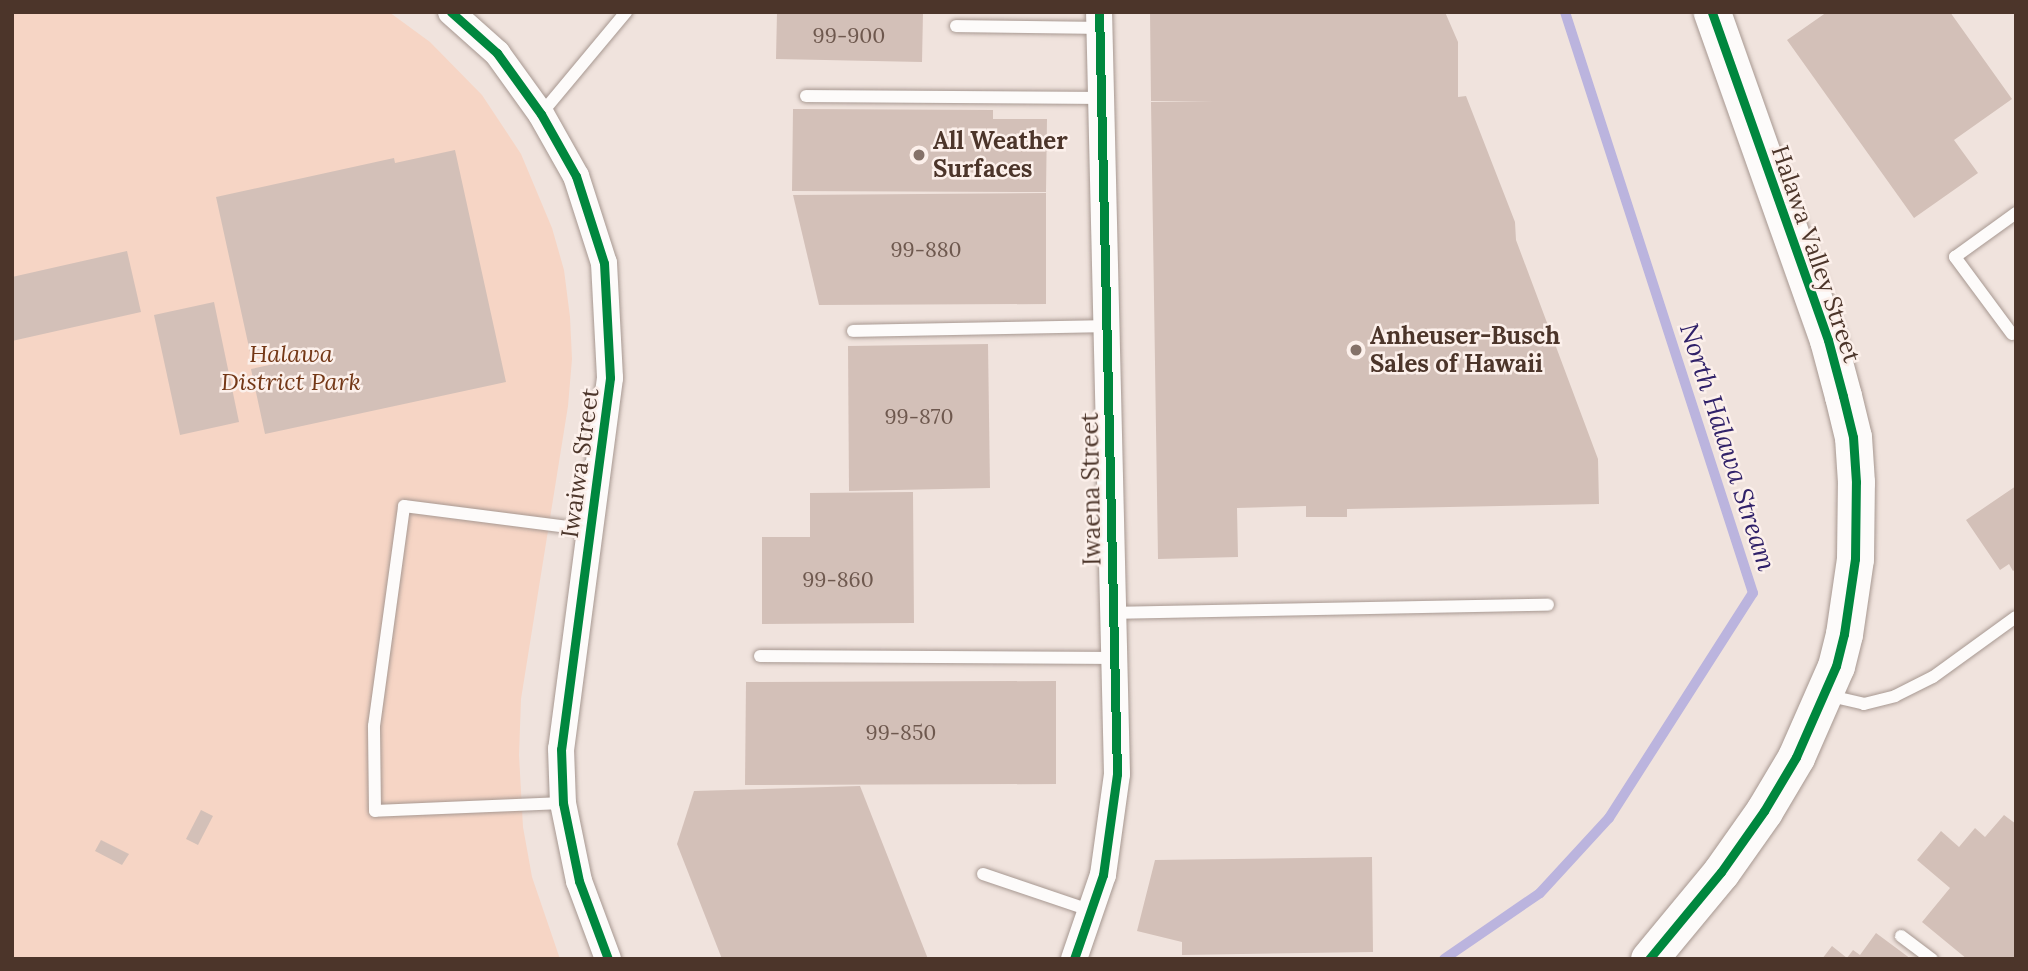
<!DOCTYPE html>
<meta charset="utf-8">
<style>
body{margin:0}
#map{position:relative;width:2028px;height:971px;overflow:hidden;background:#f0e3dd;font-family:Lora,serif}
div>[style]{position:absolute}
.green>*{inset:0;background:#f6d5c5}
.stream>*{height:10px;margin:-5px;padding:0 5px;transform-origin:5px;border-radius:5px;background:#bbb4de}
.building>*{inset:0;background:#d3c0b8}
.roads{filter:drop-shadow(0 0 2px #a79891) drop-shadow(0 0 2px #a79891)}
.lane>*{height:12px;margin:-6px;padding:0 6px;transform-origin:6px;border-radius:6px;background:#fdfbfa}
.street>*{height:26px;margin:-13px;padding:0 13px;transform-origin:13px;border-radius:13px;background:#fdfbfa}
.secondary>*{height:37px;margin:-18.5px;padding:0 18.5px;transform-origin:18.5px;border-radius:18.5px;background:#fdfbfa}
.cycleway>*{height:9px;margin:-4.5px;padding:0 4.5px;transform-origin:4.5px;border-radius:4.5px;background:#00873e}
.dots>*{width:19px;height:19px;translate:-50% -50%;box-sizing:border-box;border:4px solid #fcf0eb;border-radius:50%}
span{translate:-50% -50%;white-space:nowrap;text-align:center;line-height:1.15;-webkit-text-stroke:5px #fcf0eb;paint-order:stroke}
.number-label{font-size:21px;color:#6e584e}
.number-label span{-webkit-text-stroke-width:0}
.poi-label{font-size:24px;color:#4c352a;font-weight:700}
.left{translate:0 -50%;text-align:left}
.street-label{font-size:24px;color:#4c352a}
.park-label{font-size:24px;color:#743817;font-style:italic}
.water-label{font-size:26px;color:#302169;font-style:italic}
.frame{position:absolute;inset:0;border:14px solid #4c352a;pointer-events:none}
</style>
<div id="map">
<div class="green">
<i style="clip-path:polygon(12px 12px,389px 12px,430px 42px,482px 95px,521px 154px,552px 228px,564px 270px,570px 317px,572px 359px,568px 406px,521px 699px,519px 755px,523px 827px,532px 877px,560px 959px,12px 959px)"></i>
</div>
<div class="stream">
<i style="left:1444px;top:959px;width:116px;rotate:-34.5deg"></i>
<i style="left:1540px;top:893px;width:102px;rotate:-47.4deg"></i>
<i style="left:1609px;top:818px;width:267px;rotate:-57.4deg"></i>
<i style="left:1753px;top:593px;width:611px;rotate:-107.93deg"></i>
</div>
<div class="building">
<i style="clip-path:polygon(777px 12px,923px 12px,922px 62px,776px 59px)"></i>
<i style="clip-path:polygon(1150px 12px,1445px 12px,1458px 42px,1458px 97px,1466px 96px,1515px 222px,1516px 240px,1598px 459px,1599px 504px,1347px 509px,1347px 517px,1306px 517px,1306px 506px,1237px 508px,1238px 557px,1158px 559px,1151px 102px,1214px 101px,1151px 101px)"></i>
<i style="clip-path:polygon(1827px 12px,1950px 12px,2012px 99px,1954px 140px,1978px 173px,1914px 218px,1787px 40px)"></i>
<i style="clip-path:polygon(793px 109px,993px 110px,993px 119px,1047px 119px,1046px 192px,792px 191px)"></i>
<i style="clip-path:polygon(455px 150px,506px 382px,265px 434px,251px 369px,274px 364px,271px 348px,250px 352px,216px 197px,394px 158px,395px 163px)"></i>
<i style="clip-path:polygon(1046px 193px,1046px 304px,819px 305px,793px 195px)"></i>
<i style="clip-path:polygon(127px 251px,141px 312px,12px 341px,12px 277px)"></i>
<i style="clip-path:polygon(214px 302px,239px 422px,180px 435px,154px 315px)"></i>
<i style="clip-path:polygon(988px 344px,990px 488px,849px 491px,848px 346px)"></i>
<i style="clip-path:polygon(2016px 486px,2016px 569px,2013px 571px,2009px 564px,2000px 570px,1966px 520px)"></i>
<i style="clip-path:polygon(913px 492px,914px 623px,762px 624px,762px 537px,810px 537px,810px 493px)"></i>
<i style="clip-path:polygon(1056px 681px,1056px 784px,745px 785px,746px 682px)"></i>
<i style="clip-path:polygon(860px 786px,928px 959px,722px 959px,677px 844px,694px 791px)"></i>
<i style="clip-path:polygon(201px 810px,213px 816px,198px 845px,186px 839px)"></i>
<i style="clip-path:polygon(2004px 815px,2016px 824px,2016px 959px,1967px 959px,1922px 922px,1950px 888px,1917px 860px,1941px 831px,1959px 847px,1975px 828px,1985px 837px)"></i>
<i style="clip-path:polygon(101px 840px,129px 854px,122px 865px,95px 851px)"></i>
<i style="clip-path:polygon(1372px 857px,1373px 952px,1182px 955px,1182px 942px,1137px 931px,1155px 860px)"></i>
<i style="clip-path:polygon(1876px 933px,1911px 959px,1822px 959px,1832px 946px,1847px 958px,1853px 950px,1860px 955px)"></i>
</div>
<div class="roads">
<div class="lane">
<i style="left:956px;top:26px;width:143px;rotate:0.8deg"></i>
<i style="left:806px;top:96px;width:295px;rotate:0.4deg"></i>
<i style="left:541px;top:114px;width:133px;rotate:-50.2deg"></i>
<i style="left:853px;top:331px;width:253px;rotate:-1.1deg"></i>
<i style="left:2012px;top:334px;width:96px;rotate:-126.5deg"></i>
<i style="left:1955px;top:257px;width:75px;rotate:-35.8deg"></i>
<i style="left:1113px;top:613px;width:435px;rotate:-1.1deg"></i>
<i style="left:760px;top:656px;width:354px;rotate:0.3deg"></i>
<i style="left:1826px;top:695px;width:39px;rotate:13deg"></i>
<i style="left:1864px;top:704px;width:32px;rotate:-14deg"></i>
<i style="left:1895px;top:696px;width:42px;rotate:-26.6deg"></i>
<i style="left:1933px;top:677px;width:102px;rotate:-35.9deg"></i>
<i style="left:563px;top:803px;width:188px;rotate:177.6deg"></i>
<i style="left:375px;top:811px;width:85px;rotate:-90.7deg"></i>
<i style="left:374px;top:726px;width:222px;rotate:-82.2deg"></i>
<i style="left:404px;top:506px;width:189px;rotate:7.3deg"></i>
<i style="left:983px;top:874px;width:115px;rotate:18.7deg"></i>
<i style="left:1901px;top:936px;width:39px;rotate:37deg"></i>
</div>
<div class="street">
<i style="left:451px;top:12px;width:62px;rotate:41.7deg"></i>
<i style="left:497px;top:53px;width:75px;rotate:54.2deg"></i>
<i style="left:541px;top:114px;width:71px;rotate:60.6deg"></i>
<i style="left:576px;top:176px;width:91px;rotate:72.2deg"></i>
<i style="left:604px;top:263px;width:115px;rotate:87deg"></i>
<i style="left:610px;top:378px;width:374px;rotate:97.5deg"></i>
<i style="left:561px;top:749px;width:54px;rotate:87.9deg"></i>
<i style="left:563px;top:803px;width:80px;rotate:78.4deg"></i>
<i style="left:579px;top:881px;width:83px;rotate:69.6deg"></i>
<i style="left:1074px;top:959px;width:89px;rotate:-71deg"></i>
<i style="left:1103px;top:875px;width:102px;rotate:-82.1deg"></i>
<i style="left:1117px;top:774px;width:762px;rotate:-91.35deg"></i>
</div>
<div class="secondary">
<i style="left:1649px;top:959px;width:113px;rotate:-50.4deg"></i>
<i style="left:1721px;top:872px;width:75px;rotate:-54.8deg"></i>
<i style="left:1764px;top:811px;width:63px;rotate:-59.3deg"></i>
<i style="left:1796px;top:757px;width:99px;rotate:-66.3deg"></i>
<i style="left:1836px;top:666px;width:33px;rotate:-76deg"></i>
<i style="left:1844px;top:634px;width:76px;rotate:-81.7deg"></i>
<i style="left:1855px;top:559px;width:77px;rotate:-89.3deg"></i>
<i style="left:1856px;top:482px;width:45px;rotate:-93.8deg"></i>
<i style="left:1853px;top:437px;width:42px;rotate:-103.7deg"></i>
<i style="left:1843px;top:396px;width:58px;rotate:-105deg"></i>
<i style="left:1828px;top:340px;width:348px;rotate:-109.5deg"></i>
</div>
</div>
<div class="cycleway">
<i style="left:451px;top:12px;width:62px;rotate:41.7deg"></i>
<i style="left:497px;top:53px;width:75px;rotate:54.2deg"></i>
<i style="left:541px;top:114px;width:71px;rotate:60.6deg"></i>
<i style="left:576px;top:176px;width:91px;rotate:72.2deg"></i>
<i style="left:604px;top:263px;width:115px;rotate:87deg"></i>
<i style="left:610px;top:378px;width:374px;rotate:97.5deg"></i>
<i style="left:561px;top:749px;width:54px;rotate:87.9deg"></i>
<i style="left:563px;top:803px;width:80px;rotate:78.4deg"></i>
<i style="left:579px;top:881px;width:83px;rotate:69.6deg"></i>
<i style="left:1074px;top:959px;width:89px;rotate:-71deg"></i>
<i style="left:1103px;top:875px;width:102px;rotate:-82.1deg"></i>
<i style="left:1117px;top:774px;width:762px;rotate:-91.35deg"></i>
<i style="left:1649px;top:959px;width:113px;rotate:-50.4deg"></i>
<i style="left:1721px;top:872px;width:75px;rotate:-54.8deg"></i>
<i style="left:1764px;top:811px;width:63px;rotate:-59.3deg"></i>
<i style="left:1796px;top:757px;width:99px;rotate:-66.3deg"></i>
<i style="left:1836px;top:666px;width:33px;rotate:-76deg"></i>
<i style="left:1844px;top:634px;width:76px;rotate:-81.7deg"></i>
<i style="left:1855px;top:559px;width:77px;rotate:-89.3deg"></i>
<i style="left:1856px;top:482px;width:45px;rotate:-93.8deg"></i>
<i style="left:1853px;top:437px;width:42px;rotate:-103.7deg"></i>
<i style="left:1843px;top:396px;width:58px;rotate:-105deg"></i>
<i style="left:1828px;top:340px;width:348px;rotate:-109.5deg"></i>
</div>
<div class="dots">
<i style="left:919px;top:155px;background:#857269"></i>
<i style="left:1356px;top:350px;background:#857269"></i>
</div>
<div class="number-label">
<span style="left:849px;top:36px">99-900</span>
<span style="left:926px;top:250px">99-880</span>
<span style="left:919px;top:417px">99-870</span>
<span style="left:838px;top:580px">99-860</span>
<span style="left:901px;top:733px">99-850</span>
</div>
<div class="poi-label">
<span class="left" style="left:933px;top:155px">All Weather<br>Surfaces</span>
<span class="left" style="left:1370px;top:350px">Anheuser-Busch<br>Sales of Hawaii</span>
</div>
<div class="street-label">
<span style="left:1816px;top:254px;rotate:71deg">Halawa Valley Street</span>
<span style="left:580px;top:463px;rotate:-82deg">Iwaiwa Street</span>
<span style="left:1091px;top:489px;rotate:-91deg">Iwaena Street</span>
</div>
<div class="park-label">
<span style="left:291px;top:368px">Halawa<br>District Park</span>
</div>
<div class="water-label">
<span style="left:1728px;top:447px;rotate:72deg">North Hālawa Stream</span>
</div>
<div class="frame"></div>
</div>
